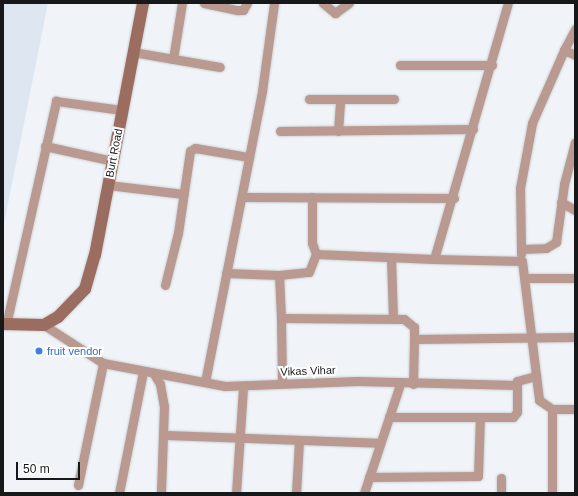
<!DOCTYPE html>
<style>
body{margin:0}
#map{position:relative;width:578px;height:496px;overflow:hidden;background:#f0f4f8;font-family:Arial,sans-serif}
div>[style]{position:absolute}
.built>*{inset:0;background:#dee7f1}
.roads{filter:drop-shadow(0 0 1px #cdd1d4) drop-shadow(0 0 1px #cdd1d4)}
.street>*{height:9px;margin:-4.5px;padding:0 4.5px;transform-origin:4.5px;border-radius:4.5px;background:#b99990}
.secondary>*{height:12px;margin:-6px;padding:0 6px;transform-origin:6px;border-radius:6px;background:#9b6d60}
.dots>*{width:11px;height:11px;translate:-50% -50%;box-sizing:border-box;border:2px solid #fff;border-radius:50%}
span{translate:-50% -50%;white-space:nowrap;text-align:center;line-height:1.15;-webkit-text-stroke:4px #fff;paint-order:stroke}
.street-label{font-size:11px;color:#17181a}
.shop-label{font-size:11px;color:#366cbe}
.left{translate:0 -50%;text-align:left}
.frame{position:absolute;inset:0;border:4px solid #17181a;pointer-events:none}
.scale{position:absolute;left:16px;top:462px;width:64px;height:18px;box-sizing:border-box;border:2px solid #17181a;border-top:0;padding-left:5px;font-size:12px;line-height:14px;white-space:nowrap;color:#17181a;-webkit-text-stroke:3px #fff;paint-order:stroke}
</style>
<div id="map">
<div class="built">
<i style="clip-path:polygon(3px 3px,48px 3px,3px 229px)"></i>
</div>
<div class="roads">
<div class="street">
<i style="left:204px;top:3px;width:35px;rotate:12deg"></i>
<i style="left:238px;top:10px;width:5px"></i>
<i style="left:243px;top:10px;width:8px;rotate:-60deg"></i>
<i style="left:323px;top:3px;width:16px;rotate:40deg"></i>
<i style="left:335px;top:13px;width:17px;rotate:-36deg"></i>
<i style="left:564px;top:50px;width:24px;rotate:-62deg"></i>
<i style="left:133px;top:52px;width:88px;rotate:9.8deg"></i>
<i style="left:173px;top:59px;width:57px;rotate:-80.9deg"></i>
<i style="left:400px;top:65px;width:92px"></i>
<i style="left:309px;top:99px;width:85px"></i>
<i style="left:280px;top:131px;width:193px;rotate:-0.6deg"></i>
<i style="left:338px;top:131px;width:32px;rotate:-86deg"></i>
<i style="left:45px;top:146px;width:70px;rotate:12.4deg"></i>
<i style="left:108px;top:185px;width:76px;rotate:6.8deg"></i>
<i style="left:242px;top:197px;width:212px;rotate:0.3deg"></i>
<i style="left:312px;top:197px;width:46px;rotate:90deg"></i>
<i style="left:312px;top:243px;width:12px;rotate:70deg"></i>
<i style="left:316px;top:254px;width:118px;rotate:2.4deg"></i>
<i style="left:434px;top:259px;width:266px;rotate:-73.9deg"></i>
<i style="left:561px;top:202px;width:16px;rotate:30deg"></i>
<i style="left:521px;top:249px;width:61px;rotate:-90.9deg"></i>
<i style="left:520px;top:188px;width:66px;rotate:-79.5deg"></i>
<i style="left:532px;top:123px;width:80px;rotate:-66.3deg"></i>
<i style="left:564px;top:50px;width:12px;rotate:24deg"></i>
<i style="left:521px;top:254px;width:5px;rotate:-90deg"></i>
<i style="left:521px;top:249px;width:25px;rotate:-2deg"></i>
<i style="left:546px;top:248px;width:12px;rotate:-31deg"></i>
<i style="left:556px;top:242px;width:59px;rotate:-82.1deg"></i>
<i style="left:564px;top:184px;width:43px;rotate:-75.3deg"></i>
<i style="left:391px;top:258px;width:60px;rotate:88.1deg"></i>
<i style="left:434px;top:259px;width:88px;rotate:1.3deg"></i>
<i style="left:522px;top:261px;width:140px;rotate:83deg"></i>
<i style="left:539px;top:400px;width:16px;rotate:35deg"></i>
<i style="left:552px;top:409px;width:84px;rotate:90deg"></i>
<i style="left:226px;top:273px;width:53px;rotate:2.2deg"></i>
<i style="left:279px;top:275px;width:43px;rotate:87.3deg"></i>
<i style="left:279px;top:275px;width:30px;rotate:-6deg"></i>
<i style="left:309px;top:272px;width:19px;rotate:-69deg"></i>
<i style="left:526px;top:278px;width:49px"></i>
<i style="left:165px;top:285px;width:54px;rotate:-76deg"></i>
<i style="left:178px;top:233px;width:83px;rotate:-81.7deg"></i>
<i style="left:190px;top:151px;width:6px;rotate:-31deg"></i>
<i style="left:195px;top:148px;width:55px;rotate:9.5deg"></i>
<i style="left:6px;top:325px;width:230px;rotate:-77.4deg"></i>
<i style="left:56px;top:101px;width:67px;rotate:7.8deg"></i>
<i style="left:44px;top:325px;width:70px;rotate:32.8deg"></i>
<i style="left:103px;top:363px;width:124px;rotate:10.7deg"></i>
<i style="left:225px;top:386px;width:132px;rotate:-2.2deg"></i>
<i style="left:357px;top:381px;width:159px;rotate:1.4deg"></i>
<i style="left:154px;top:374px;width:12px;rotate:59deg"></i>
<i style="left:160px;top:384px;width:22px;rotate:80deg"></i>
<i style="left:164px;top:406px;width:87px;rotate:92deg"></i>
<i style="left:205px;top:382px;width:297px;rotate:-78.9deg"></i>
<i style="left:262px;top:91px;width:89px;rotate:-82.2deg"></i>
<i style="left:282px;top:383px;width:65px;rotate:-90.9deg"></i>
<i style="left:281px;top:318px;width:123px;rotate:0.5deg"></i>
<i style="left:404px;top:319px;width:13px;rotate:39deg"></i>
<i style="left:414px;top:327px;width:12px;rotate:90deg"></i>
<i style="left:413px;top:384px;width:45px;rotate:-88.7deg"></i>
<i style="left:414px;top:339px;width:161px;rotate:-0.7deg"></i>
<i style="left:552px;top:409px;width:23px"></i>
<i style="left:389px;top:417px;width:124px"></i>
<i style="left:513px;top:417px;width:6px;rotate:-51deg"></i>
<i style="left:517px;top:412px;width:31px;rotate:-90deg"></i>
<i style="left:517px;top:381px;width:20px;rotate:-15deg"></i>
<i style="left:164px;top:435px;width:216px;rotate:2.1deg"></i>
<i style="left:369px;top:477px;width:109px;rotate:-0.5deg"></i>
<i style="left:478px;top:476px;width:59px;rotate:-88.1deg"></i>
<i style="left:78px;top:485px;width:125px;rotate:-78.4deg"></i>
<i style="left:119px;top:493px;width:123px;rotate:-78.8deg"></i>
<i style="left:236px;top:493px;width:106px;rotate:-86.2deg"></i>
<i style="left:296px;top:493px;width:52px;rotate:-86.7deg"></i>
<i style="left:364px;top:493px;width:115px;rotate:-71.7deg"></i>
<i style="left:501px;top:493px;width:15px;rotate:-90deg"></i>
</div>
<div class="secondary">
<i style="left:3px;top:324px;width:41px;rotate:1.4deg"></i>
<i style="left:44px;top:325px;width:16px;rotate:-30deg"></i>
<i style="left:58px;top:317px;width:39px;rotate:-46deg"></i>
<i style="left:85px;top:289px;width:35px;rotate:-74deg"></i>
<i style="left:95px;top:255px;width:257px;rotate:-79.2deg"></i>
</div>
</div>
<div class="dots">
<i style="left:39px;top:351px;background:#3f7fe0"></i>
</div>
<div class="street-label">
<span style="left:114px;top:153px;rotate:-79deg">Burt Road</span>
<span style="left:308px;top:371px;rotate:-2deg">Vikas Vihar</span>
</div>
<div class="shop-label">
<span class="left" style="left:47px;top:351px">fruit vendor</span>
</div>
<div class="frame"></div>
<div class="scale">50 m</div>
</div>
